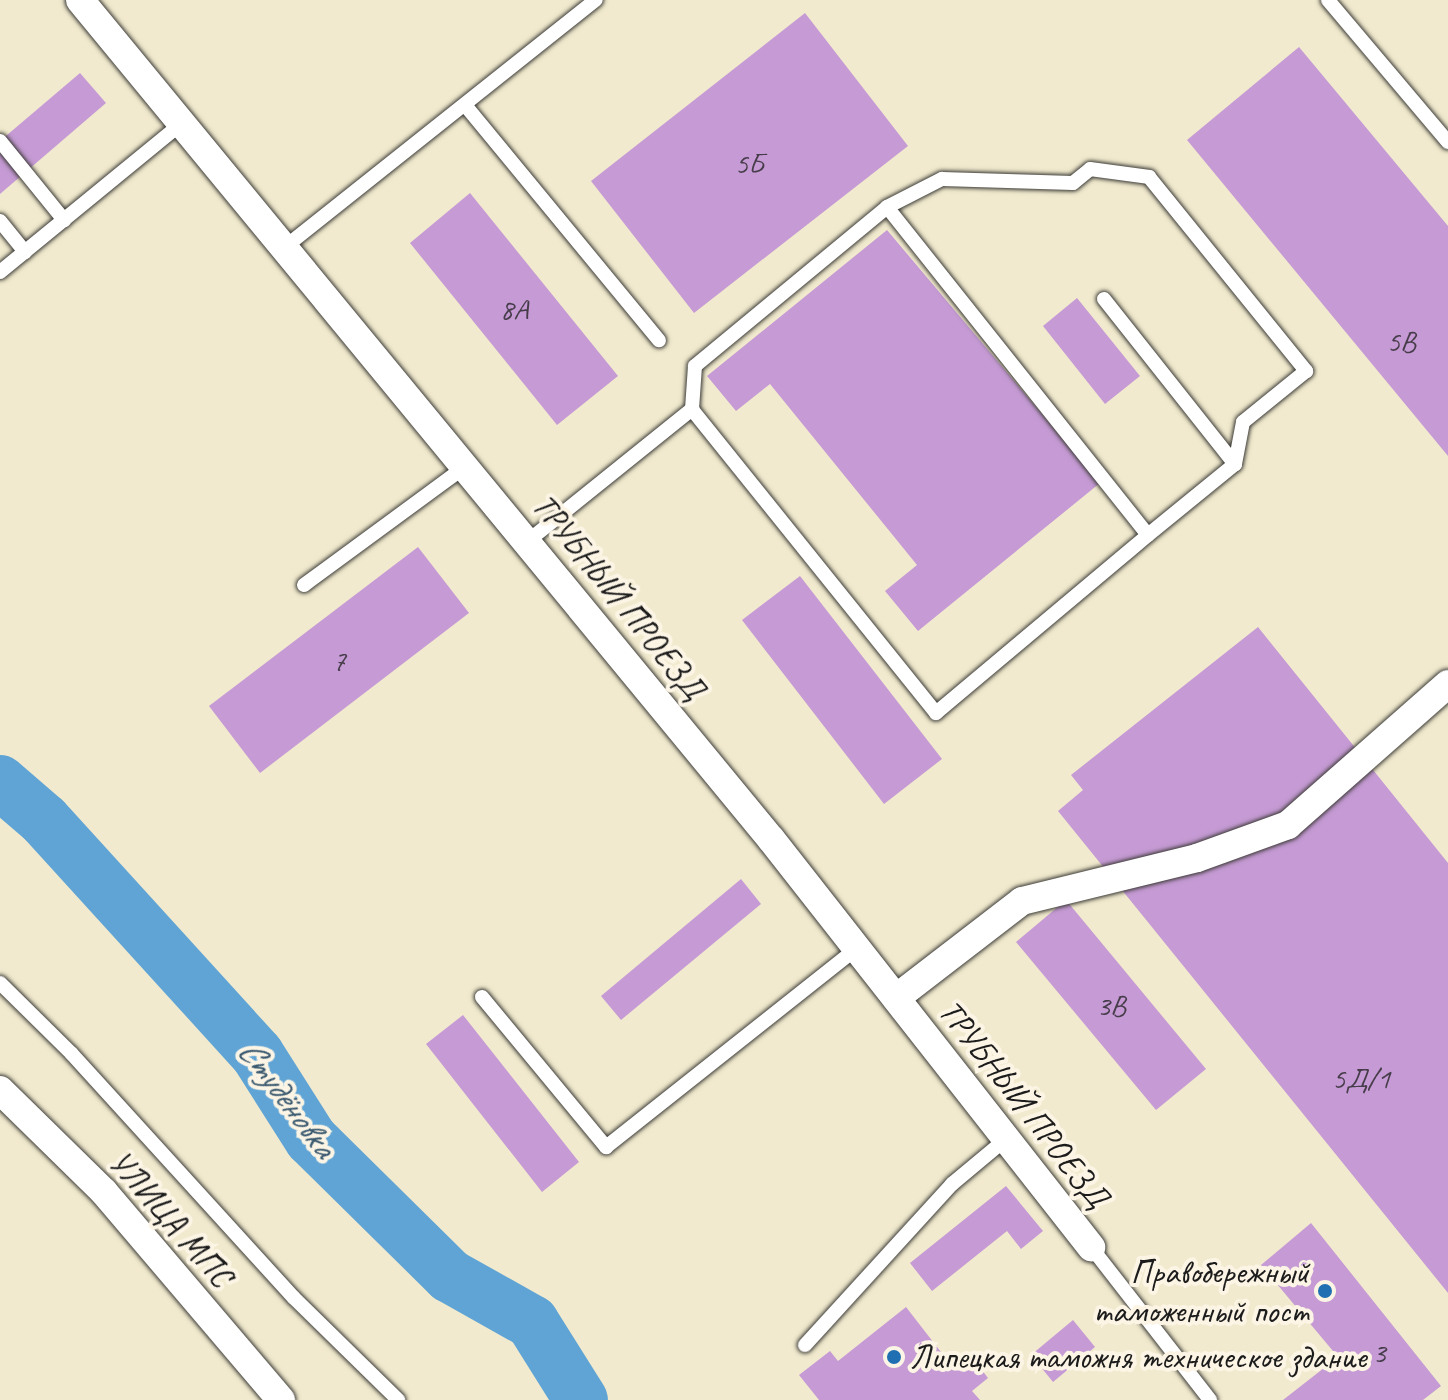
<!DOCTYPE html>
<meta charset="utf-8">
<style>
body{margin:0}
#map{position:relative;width:1448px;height:1400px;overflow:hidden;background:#f1eace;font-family:Caveat,sans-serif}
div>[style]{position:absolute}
.river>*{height:54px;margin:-27px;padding:0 27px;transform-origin:27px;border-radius:27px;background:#5fa4d5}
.building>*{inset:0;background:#c69bd5}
.roads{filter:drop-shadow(0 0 2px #3c3b37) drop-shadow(0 0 2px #3c3b37)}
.lane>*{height:14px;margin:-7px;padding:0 7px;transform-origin:7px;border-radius:7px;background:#fff}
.street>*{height:28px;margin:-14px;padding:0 14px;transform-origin:14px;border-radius:14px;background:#fff}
.dots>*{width:22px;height:22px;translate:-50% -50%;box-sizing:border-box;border:4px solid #fcf5e5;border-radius:50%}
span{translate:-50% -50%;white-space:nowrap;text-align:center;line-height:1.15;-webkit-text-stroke:8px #fcf5e5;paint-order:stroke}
.number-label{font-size:30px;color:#463c4a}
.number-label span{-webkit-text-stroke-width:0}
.street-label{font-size:34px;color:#1c1c1c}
.poi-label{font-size:34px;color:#1c1c1c}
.right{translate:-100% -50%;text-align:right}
.left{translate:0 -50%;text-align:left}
.water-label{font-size:36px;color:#3a596f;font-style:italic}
</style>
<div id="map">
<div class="river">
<i style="left:0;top:782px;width:58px;rotate:40.8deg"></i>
<i style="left:44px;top:820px;width:316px;rotate:47.7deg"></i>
<i style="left:257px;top:1054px;width:101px;rotate:57.6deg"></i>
<i style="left:311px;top:1139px;width:195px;rotate:44.6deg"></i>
<i style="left:450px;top:1276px;width:94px;rotate:29.3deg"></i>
<i style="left:532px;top:1322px;width:92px;rotate:57.9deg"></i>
</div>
<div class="building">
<i style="clip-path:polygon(805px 13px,908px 146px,694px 313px,591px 181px)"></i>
<i style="clip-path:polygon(1299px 47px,1448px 226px,1448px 456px,1187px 140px)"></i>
<i style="clip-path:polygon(80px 73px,106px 103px,0 194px,0 141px)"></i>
<i style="clip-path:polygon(470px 193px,618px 376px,557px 425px,410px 243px)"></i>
<i style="clip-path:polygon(887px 230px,1100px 483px,918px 631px,885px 591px,917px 565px,770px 384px,736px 411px,707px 376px)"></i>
<i style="clip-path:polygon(1077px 298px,1140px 376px,1105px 404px,1043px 326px)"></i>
<i style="clip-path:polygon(418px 547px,469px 613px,260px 773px,209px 706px)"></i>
<i style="clip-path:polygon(800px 576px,942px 759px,884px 804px,742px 620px)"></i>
<i style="clip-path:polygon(1258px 627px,1448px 863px,1448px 1293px,1058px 811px,1083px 790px,1071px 775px)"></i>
<i style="clip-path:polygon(741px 879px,761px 904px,621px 1020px,601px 996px)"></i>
<i style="clip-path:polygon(1066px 900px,1206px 1069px,1156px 1110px,1016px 942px)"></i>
<i style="clip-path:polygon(463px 1015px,579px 1162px,542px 1192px,426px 1044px)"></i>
<i style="clip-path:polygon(1006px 1186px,1043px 1231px,1021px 1249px,1007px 1231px,932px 1291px,910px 1263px)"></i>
<i style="clip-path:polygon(1311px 1223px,1441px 1386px,1423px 1400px,1283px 1400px,1338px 1357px,1261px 1265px)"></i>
<i style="clip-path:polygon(906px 1307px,951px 1365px,968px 1352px,988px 1378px,972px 1391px,980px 1400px,819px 1400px,799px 1375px,830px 1351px,838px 1361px)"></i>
<i style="clip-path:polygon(1073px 1320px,1095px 1347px,1053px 1382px,1031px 1355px)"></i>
</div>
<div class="roads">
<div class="lane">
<i style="left:1328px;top:0;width:186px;rotate:49.8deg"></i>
<i style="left:465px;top:105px;width:305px;rotate:50.5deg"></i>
<i style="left:0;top:141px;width:102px;rotate:51deg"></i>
<i style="left:887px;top:207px;width:62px;rotate:-27deg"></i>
<i style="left:942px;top:179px;width:131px;rotate:1.7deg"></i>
<i style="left:1073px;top:183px;width:22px;rotate:-39deg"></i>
<i style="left:1090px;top:169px;width:60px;rotate:7.7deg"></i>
<i style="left:1149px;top:177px;width:250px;rotate:51deg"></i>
<i style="left:1306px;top:371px;width:81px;rotate:141deg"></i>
<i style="left:1243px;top:422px;width:43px;rotate:100.8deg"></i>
<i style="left:1235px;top:464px;width:112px;rotate:140.8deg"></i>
<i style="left:0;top:221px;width:40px;rotate:51deg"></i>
<i style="left:285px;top:247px;width:397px;rotate:-38.5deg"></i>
<i style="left:0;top:272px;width:235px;rotate:-39.3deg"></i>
<i style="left:1104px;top:299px;width:211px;rotate:51.6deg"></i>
<i style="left:528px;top:541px;width:211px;rotate:-38.8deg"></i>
<i style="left:692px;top:409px;width:43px;rotate:-86deg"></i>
<i style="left:695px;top:366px;width:249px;rotate:-39.6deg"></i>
<i style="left:887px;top:207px;width:419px;rotate:51.5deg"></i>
<i style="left:1148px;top:535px;width:277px;rotate:140deg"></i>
<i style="left:936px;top:713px;width:390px;rotate:-128.8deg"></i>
<i style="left:304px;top:585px;width:201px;rotate:-36.3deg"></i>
<i style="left:0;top:983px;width:100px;rotate:44.6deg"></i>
<i style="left:71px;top:1053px;width:331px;rotate:47.7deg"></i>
<i style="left:294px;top:1298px;width:146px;rotate:44.4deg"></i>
<i style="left:482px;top:997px;width:195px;rotate:50.4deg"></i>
<i style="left:606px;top:1147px;width:320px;rotate:-38.4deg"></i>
<i style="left:1091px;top:1247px;width:194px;rotate:52.1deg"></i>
<i style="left:805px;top:1345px;width:218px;rotate:-47.6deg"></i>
<i style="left:952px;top:1184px;width:70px;rotate:-39.8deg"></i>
</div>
<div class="street">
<i style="left:80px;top:0;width:1087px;rotate:50.53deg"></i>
<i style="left:771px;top:839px;width:519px;rotate:51.89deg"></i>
<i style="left:896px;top:998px;width:159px;rotate:-37.6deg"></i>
<i style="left:1022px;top:901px;width:180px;rotate:-13.8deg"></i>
<i style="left:1197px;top:858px;width:97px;rotate:-19.9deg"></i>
<i style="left:1288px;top:825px;width:213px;rotate:-41.4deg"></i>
<i style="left:0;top:1090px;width:146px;rotate:44.4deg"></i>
<i style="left:104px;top:1192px;width:273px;rotate:49.6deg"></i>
</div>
</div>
<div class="dots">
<i style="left:1325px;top:1291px;background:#1f6fb2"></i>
<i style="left:894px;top:1357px;background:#1f6fb2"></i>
</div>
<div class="number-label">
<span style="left:749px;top:163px">5Б</span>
<span style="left:514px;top:309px">8А</span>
<span style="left:1401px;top:341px">5В</span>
<span style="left:339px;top:660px">7</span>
<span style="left:1111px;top:1005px">3В</span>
<span style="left:1361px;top:1078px">5Д/1</span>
<span style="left:1379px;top:1352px">3</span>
</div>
<div class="street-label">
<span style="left:619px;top:596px;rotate:51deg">ТРУБНЫЙ ПРОЕЗД</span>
<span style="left:1024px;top:1103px;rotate:52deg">ТРУБНЫЙ ПРОЕЗД</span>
<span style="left:171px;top:1218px;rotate:49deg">УЛИЦА МПС</span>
</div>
<div class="poi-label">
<span class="right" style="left:1309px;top:1291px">Правобережный<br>таможенный пост</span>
<span class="left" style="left:910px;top:1357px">Липецкая таможня техническое здание</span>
</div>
<div class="water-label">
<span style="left:287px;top:1098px;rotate:53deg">Студёновка</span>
</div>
</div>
